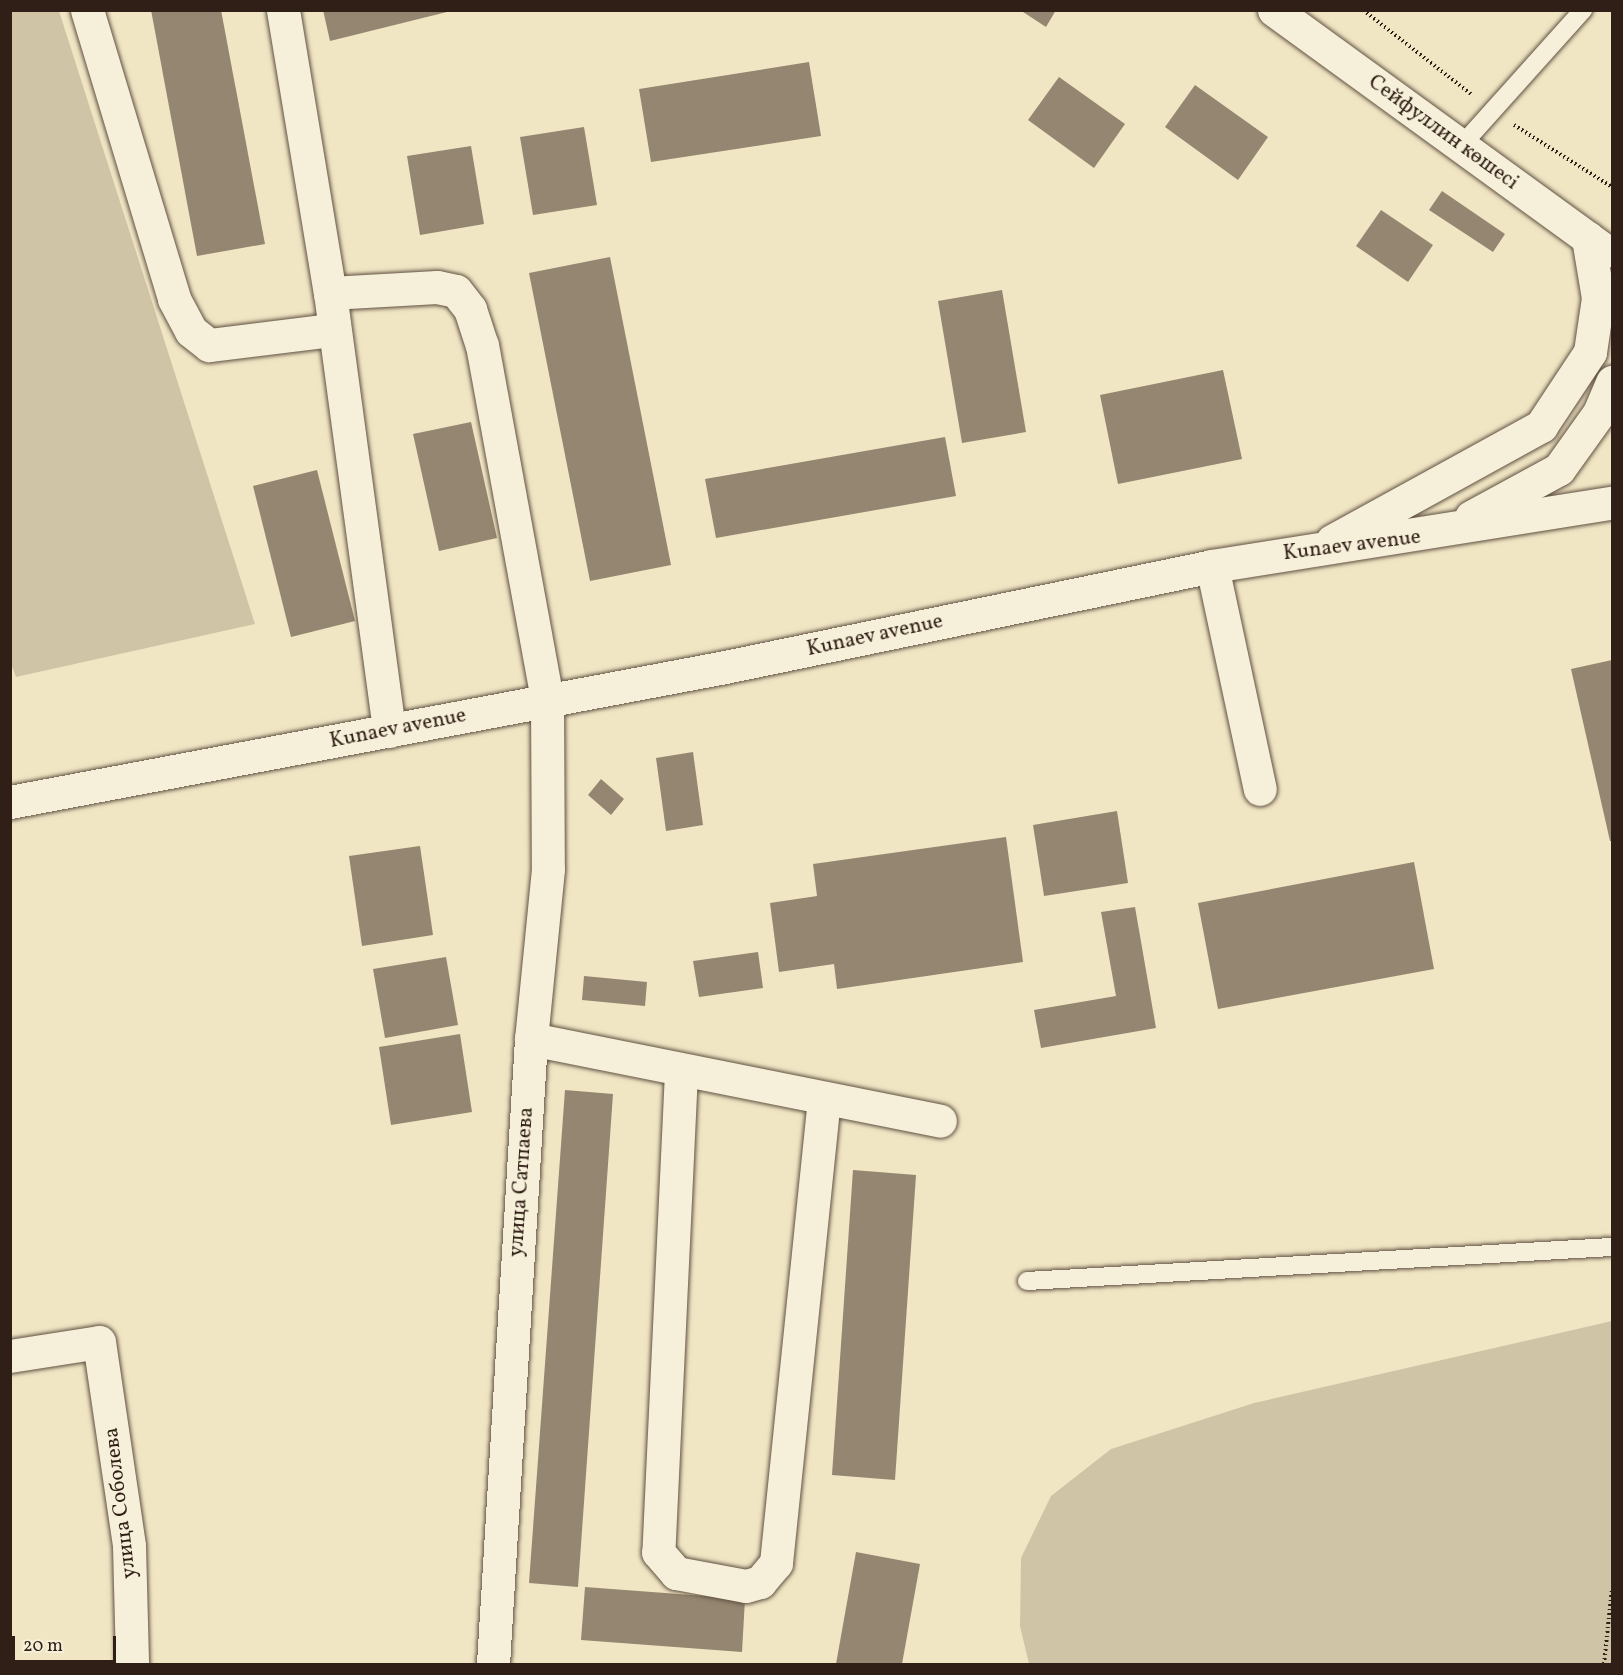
<!DOCTYPE html>
<meta charset="utf-8">
<style>
body{margin:0}
#map{position:relative;width:1623px;height:1675px;overflow:hidden;background:#f1e6c4;font-family:Vollkorn,serif}
div>[style]{position:absolute}
.green>*{inset:0;background:#d0c4a6}
.building>*{inset:0;background:#948670}
.path>*{height:4px;margin-top:-2px;transform-origin:0;background:repeating-linear-gradient(90deg,#301f16 0 1.5px,transparent 0 4.5px)}
.roads{filter:drop-shadow(0 0 2px #605142) drop-shadow(0 0 2px #605142)}
.service>*{height:18px;margin:-9px;padding:0 9px;transform-origin:9px;border-radius:9px;background:#f6efd9}
.minor>*{height:33px;margin:-16.5px;padding:0 16.5px;transform-origin:16.5px;border-radius:16.5px;background:#f6efd9}
.secondary>*{height:33px;margin:-16.5px;padding:0 16.5px;transform-origin:16.5px;border-radius:16.5px;background:#f6efd9}
span{translate:-50% -50%;white-space:nowrap;text-align:center;line-height:1.15;-webkit-text-stroke:6px #f6efd9;paint-order:stroke}
.street-label{font-size:21px;color:#301f16}
.frame{position:absolute;inset:0;border:12px solid #301f16;pointer-events:none}
.scale{position:absolute;left:12px;top:1636px;width:104px;height:27px;box-sizing:border-box;border:3px solid #301f16;border-top:0;padding-left:8px;font-size:18px;line-height:21px;white-space:nowrap;color:#301f16;-webkit-text-stroke:4px #f6efd9;paint-order:stroke}
</style>
<div id="map">
<div class="green">
<i style="clip-path:polygon(10px 11px,59px 11px,255px 624px,16px 677px,10px 661px)"></i>
<i style="clip-path:polygon(1612px 1321px,1612px 1664px,1029px 1664px,1020px 1626px,1021px 1558px,1051px 1496px,1111px 1449px,1254px 1403px)"></i>
</div>
<div class="building">
<i style="clip-path:polygon(151px 10px,221px 10px,265px 244px,197px 256px)"></i>
<i style="clip-path:polygon(323px 10px,451px 10px,451px 11px,330px 41px)"></i>
<i style="clip-path:polygon(1020px 10px,1056px 10px,1046px 27px)"></i>
<i style="clip-path:polygon(809px 62px,821px 136px,651px 162px,639px 89px)"></i>
<i style="clip-path:polygon(1059px 77px,1125px 124px,1094px 168px,1028px 120px)"></i>
<i style="clip-path:polygon(1195px 85px,1268px 137px,1238px 180px,1165px 127px)"></i>
<i style="clip-path:polygon(584px 127px,597px 205px,533px 215px,520px 137px)"></i>
<i style="clip-path:polygon(471px 146px,484px 224px,420px 235px,407px 156px)"></i>
<i style="clip-path:polygon(1442px 191px,1505px 234px,1493px 252px,1429px 210px)"></i>
<i style="clip-path:polygon(1381px 210px,1433px 245px,1408px 282px,1356px 246px)"></i>
<i style="clip-path:polygon(610px 257px,671px 565px,590px 581px,529px 273px)"></i>
<i style="clip-path:polygon(1002px 290px,1026px 432px,962px 443px,938px 301px)"></i>
<i style="clip-path:polygon(1223px 370px,1242px 459px,1118px 484px,1100px 395px)"></i>
<i style="clip-path:polygon(471px 422px,497px 538px,439px 551px,413px 434px)"></i>
<i style="clip-path:polygon(945px 437px,956px 496px,716px 538px,705px 479px)"></i>
<i style="clip-path:polygon(317px 470px,355px 621px,291px 637px,253px 486px)"></i>
<i style="clip-path:polygon(1612px 660px,1612px 841px,1610px 841px,1571px 669px)"></i>
<i style="clip-path:polygon(693px 752px,703px 825px,666px 831px,656px 758px)"></i>
<i style="clip-path:polygon(601px 779px,624px 799px,611px 815px,588px 795px)"></i>
<i style="clip-path:polygon(1117px 811px,1128px 883px,1044px 896px,1033px 825px)"></i>
<i style="clip-path:polygon(1006px 837px,1023px 962px,837px 989px,834px 964px,779px 972px,770px 903px,817px 896px,813px 864px)"></i>
<i style="clip-path:polygon(420px 846px,433px 935px,362px 946px,349px 856px)"></i>
<i style="clip-path:polygon(1414px 862px,1434px 969px,1218px 1009px,1198px 903px)"></i>
<i style="clip-path:polygon(1135px 907px,1156px 1028px,1041px 1048px,1034px 1010px,1116px 996px,1101px 912px)"></i>
<i style="clip-path:polygon(758px 952px,763px 988px,699px 997px,693px 961px)"></i>
<i style="clip-path:polygon(446px 957px,458px 1025px,385px 1038px,373px 969px)"></i>
<i style="clip-path:polygon(584px 976px,647px 982px,645px 1006px,582px 1000px)"></i>
<i style="clip-path:polygon(460px 1034px,472px 1112px,391px 1125px,379px 1047px)"></i>
<i style="clip-path:polygon(565px 1090px,613px 1094px,578px 1587px,529px 1583px)"></i>
<i style="clip-path:polygon(853px 1170px,916px 1175px,895px 1480px,832px 1475px)"></i>
<i style="clip-path:polygon(856px 1552px,920px 1564px,902px 1664px,836px 1664px)"></i>
<i style="clip-path:polygon(585px 1587px,745px 1599px,742px 1652px,581px 1640px)"></i>
</div>
<div class="path">
<i style="left:1363px;top:10px;width:138px;rotate:37.9deg"></i>
<i style="left:1514px;top:125px;width:116px;rotate:32.3deg"></i>
<i style="left:1604px;top:1664px;width:76px;rotate:-84deg"></i>
</div>
<div class="roads">
<div class="service">
<i style="left:1461px;top:146px;width:183px;rotate:-48.1deg"></i>
<i style="left:1027px;top:1281px;width:586px;rotate:-3.33deg"></i>
</div>
<div class="minor">
<i style="left:87px;top:10px;width:302px;rotate:73.2deg"></i>
<i style="left:174px;top:299px;width:36px;rotate:62deg"></i>
<i style="left:191px;top:331px;width:23px;rotate:38deg"></i>
<i style="left:209px;top:345px;width:123px;rotate:-7deg"></i>
<i style="left:283px;top:10px;width:287px;rotate:80.6deg"></i>
<i style="left:330px;top:293px;width:442px;rotate:82.3deg"></i>
<i style="left:330px;top:293px;width:107px;rotate:-3.2deg"></i>
<i style="left:437px;top:287px;width:19px;rotate:12deg"></i>
<i style="left:456px;top:291px;width:23px;rotate:52deg"></i>
<i style="left:470px;top:309px;width:38px;rotate:72deg"></i>
<i style="left:482px;top:345px;width:361px;rotate:79.6deg"></i>
<i style="left:547px;top:700px;width:169px;rotate:89.7deg"></i>
<i style="left:548px;top:869px;width:171px;rotate:95.7deg"></i>
<i style="left:531px;top:1039px;width:626px;rotate:93.48deg"></i>
<i style="left:1212px;top:566px;width:228px;rotate:77.9deg"></i>
<i style="left:531px;top:1039px;width:417px;rotate:11.3deg"></i>
<i style="left:681px;top:1072px;width:481px;rotate:92.7deg"></i>
<i style="left:658px;top:1552px;width:28px;rotate:49deg"></i>
<i style="left:676px;top:1573px;width:71px;rotate:10.5deg"></i>
<i style="left:746px;top:1586px;width:15px;rotate:-16deg"></i>
<i style="left:760px;top:1582px;width:25px;rotate:-50deg"></i>
<i style="left:776px;top:1563px;width:467px;rotate:-84.1deg"></i>
<i style="left:10px;top:1356px;width:90px;rotate:-8.9deg"></i>
<i style="left:99px;top:1342px;width:206px;rotate:81.6deg"></i>
<i style="left:129px;top:1546px;width:118px;rotate:88.5deg"></i>
</div>
<div class="secondary">
<i style="left:1274px;top:10px;width:410px;rotate:36deg"></i>
<i style="left:1471px;top:517px;width:100px;rotate:-28.6deg"></i>
<i style="left:1559px;top:469px;width:69px;rotate:-54.5deg"></i>
<i style="left:1599px;top:413px;width:34px;rotate:-67deg"></i>
<i style="left:1332px;top:541px;width:239px;rotate:-28.8deg"></i>
<i style="left:1541px;top:426px;width:89px;rotate:-56.5deg"></i>
<i style="left:1590px;top:352px;width:55px;rotate:-81.6deg"></i>
<i style="left:1598px;top:298px;width:61px;rotate:-99.5deg"></i>
<i style="left:10px;top:802px;width:728px;rotate:-10.69deg"></i>
<i style="left:725px;top:667px;width:497px;rotate:-11.7deg"></i>
<i style="left:1212px;top:566px;width:405px;rotate:-9deg"></i>
</div>
</div>
<div class="street-label">
<span style="left:1443px;top:133px;rotate:36deg">Сейфуллин көшесі</span>
<span style="left:1352px;top:546px;rotate:-7deg">Kunaev avenue</span>
<span style="left:875px;top:636px;rotate:-12deg">Kunaev avenue</span>
<span style="left:398px;top:729px;rotate:-11deg">Kunaev avenue</span>
<span style="left:522px;top:1182px;rotate:-86deg">улица Сатпаева</span>
<span style="left:121px;top:1503px;rotate:-97deg">улица Соболева</span>
</div>
<div class="frame"></div>
<div class="scale">20 m</div>
</div>
